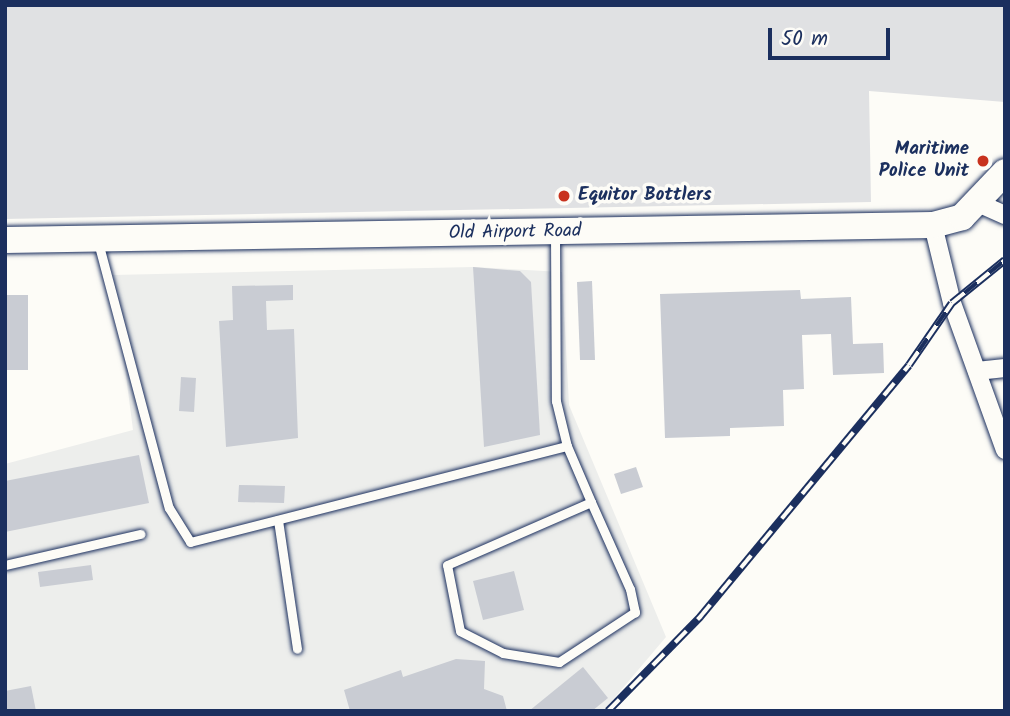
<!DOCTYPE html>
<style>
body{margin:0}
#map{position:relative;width:1010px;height:716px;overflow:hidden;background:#fdfcf7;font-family:Kalam,sans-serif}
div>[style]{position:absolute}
.built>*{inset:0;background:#edeeec}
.green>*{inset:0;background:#e0e1e3}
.building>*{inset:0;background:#c9ccd3}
.roads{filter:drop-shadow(0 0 2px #1b2f5e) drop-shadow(0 0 2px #1b2f5e)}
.lane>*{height:9px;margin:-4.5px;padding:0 4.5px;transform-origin:4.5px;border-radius:4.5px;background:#fdfcf7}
.street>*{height:18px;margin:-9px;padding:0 9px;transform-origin:9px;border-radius:9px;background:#fdfcf7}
.secondary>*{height:26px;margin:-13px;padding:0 13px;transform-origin:13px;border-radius:13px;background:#fdfcf7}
.rail>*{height:8px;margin-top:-4px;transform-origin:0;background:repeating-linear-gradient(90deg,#fdfcf7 0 16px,#1b2f5e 0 32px);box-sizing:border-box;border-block:2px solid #1b2f5e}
.dots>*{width:19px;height:19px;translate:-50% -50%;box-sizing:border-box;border:4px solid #fdfcf7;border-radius:50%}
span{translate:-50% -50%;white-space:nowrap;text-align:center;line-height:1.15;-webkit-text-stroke:7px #fdfcf7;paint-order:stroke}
.poi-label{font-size:19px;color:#1b2f5e;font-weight:700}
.right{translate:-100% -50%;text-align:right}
.left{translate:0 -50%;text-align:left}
.street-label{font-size:19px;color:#1b2f5e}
.frame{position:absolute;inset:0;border:7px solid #1b2f5e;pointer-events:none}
.scale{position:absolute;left:768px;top:28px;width:122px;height:32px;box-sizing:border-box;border:4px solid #1b2f5e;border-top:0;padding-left:9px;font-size:21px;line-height:24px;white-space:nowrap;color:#1b2f5e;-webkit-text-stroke:5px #fdfcf7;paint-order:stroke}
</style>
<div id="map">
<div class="built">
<i style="clip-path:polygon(473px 267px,562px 272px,569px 405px,666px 637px,605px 709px,5px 711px,5px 464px,133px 430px,113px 275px)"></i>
</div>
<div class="green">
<i style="clip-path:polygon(5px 5px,1005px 5px,1005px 102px,869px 91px,871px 202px,5px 219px)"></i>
</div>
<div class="building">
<i style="clip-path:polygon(473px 267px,520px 271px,531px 282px,540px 435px,484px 447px)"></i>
<i style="clip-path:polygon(592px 281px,595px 360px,580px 360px,577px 282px)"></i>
<i style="clip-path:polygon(293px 285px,293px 300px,266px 301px,267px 330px,294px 329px,298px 438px,226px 447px,219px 321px,233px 320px,232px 286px)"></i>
<i style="clip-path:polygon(800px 290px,801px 299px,851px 297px,853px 344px,883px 343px,884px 373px,833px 375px,831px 334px,802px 335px,804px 389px,783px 390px,784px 426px,730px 428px,730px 436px,665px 438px,660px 294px)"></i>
<i style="clip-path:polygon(5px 295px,28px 295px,28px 370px,5px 370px)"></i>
<i style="clip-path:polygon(181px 377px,196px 378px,194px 412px,179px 411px)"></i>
<i style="clip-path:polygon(139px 455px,149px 503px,5px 532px,5px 481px)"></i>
<i style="clip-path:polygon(636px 467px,643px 487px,621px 494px,614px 474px)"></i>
<i style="clip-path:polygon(239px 485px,285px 486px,284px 503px,238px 502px)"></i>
<i style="clip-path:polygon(91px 565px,93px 580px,40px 587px,38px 572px)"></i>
<i style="clip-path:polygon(514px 571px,524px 610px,483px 620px,473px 581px)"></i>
<i style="clip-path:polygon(456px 659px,485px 661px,484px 689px,503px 696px,507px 711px,350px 711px,344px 690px,401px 670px,403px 677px)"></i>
<i style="clip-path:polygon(583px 667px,608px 698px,592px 711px,529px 711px)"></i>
<i style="clip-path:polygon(31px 686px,36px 711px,5px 711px,5px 691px)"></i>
</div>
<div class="roads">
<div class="lane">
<i style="left:555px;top:233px;width:168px;rotate:89.7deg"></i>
<i style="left:556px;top:401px;width:46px;rotate:76.3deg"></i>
<i style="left:98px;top:242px;width:275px;rotate:75.1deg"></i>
<i style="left:169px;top:508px;width:40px;rotate:58deg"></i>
<i style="left:190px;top:542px;width:389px;rotate:-14.3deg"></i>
<i style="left:567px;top:446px;width:61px;rotate:66.8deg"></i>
<i style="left:591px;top:502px;width:95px;rotate:65.9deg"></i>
<i style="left:630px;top:589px;width:24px;rotate:78deg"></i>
<i style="left:635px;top:612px;width:91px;rotate:146.7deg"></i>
<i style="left:559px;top:662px;width:57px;rotate:-170.9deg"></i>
<i style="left:503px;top:653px;width:48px;rotate:-152.9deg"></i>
<i style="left:460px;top:631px;width:67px;rotate:-101.1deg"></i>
<i style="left:447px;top:565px;width:157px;rotate:-23.6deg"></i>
<i style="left:278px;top:520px;width:130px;rotate:81.6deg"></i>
<i style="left:5px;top:565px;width:139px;rotate:-12.9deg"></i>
</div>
<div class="street">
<i style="left:978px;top:203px;width:30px;rotate:24deg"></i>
<i style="left:933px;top:225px;width:80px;rotate:76.3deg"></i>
<i style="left:952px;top:303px;width:156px;rotate:70.2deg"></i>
<i style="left:977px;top:371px;width:28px;rotate:-6deg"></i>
</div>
<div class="secondary">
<i style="left:5px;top:240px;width:928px;rotate:-0.93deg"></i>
<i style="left:933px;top:225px;width:30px;rotate:-15deg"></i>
<i style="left:962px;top:217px;width:62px;rotate:-46.3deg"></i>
</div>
</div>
<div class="rail">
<i style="left:608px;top:711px;width:132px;rotate:-45.6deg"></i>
<i style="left:700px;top:617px;width:327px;rotate:-50.3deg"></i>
<i style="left:909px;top:365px;width:75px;rotate:-55.3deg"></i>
<i style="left:952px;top:303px;width:68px;rotate:-39.1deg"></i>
</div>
<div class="dots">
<i style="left:983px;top:161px;background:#c8321e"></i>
<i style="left:564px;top:196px;background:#c8321e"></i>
</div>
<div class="poi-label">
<span class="right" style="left:969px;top:161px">Maritime<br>Police Unit</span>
<span class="left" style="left:578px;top:196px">Equitor Bottlers</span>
</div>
<div class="street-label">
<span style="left:515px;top:233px;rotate:-1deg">Old Airport Road</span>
</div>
<div class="frame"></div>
<div class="scale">50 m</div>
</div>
